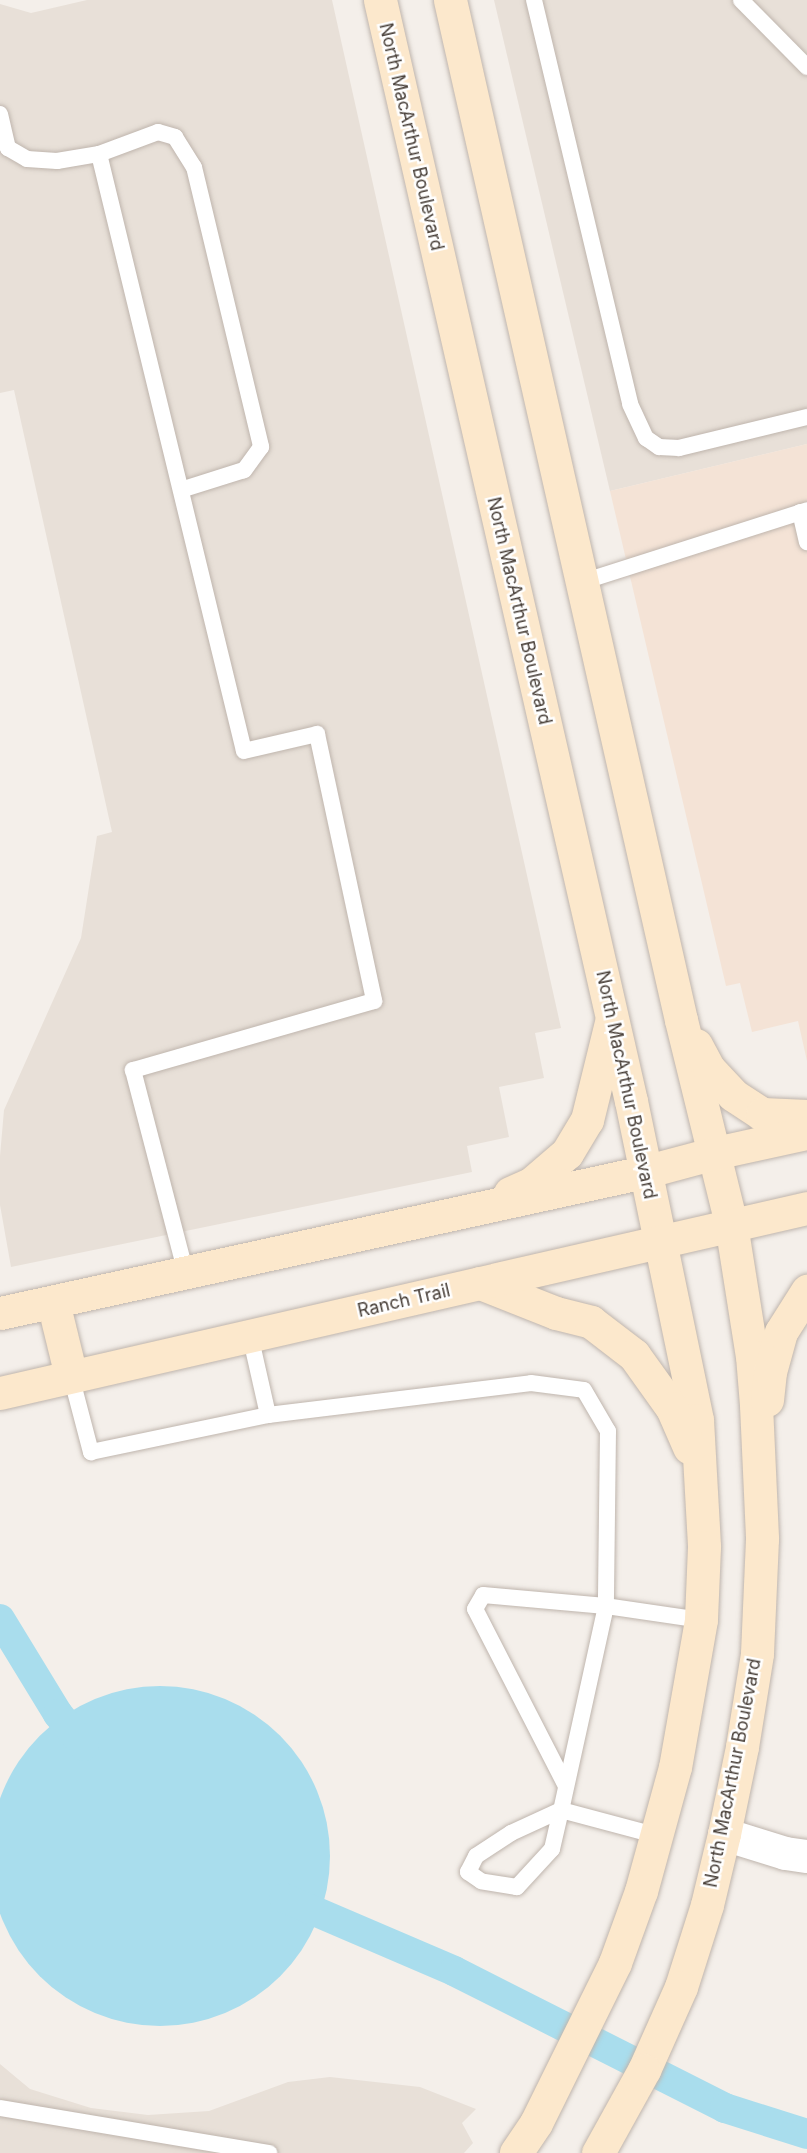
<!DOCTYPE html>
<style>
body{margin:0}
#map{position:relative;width:807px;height:2153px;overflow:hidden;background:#f4efea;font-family:Inter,sans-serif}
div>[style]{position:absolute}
.residential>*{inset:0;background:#e8e0d8}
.commercial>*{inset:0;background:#f4e3d6}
.water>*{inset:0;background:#a9dded}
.round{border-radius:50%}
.canal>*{height:30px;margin:-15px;padding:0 15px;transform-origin:15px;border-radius:15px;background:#a9dded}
.roads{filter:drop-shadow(0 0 2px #bfb5ad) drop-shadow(0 0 2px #bfb5ad)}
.lane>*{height:16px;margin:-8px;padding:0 8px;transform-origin:8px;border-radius:8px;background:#fff}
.street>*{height:33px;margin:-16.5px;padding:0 16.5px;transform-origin:16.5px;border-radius:16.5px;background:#fff}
.secondary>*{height:33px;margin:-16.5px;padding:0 16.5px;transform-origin:16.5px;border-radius:16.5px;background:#fce8cc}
span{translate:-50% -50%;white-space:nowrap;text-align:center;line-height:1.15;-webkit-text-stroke:5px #fff;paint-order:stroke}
.street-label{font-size:18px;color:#483f38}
</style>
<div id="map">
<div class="residential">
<i style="clip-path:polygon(87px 0,332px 0,561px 1028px,535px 1033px,544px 1078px,499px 1087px,509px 1137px,467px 1146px,472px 1172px,11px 1267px,0 1205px,0 1156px,4px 1110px,81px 938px,97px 836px,112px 832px,14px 390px,0 393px,0 4px,31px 13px)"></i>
<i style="clip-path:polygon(494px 0,807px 0,807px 444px,610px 491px)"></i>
<i style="clip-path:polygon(0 2064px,30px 2089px,91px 2108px,148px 2115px,209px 2111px,288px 2082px,330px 2077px,420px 2087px,476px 2109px,462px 2123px,473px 2143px,464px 2153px,0 2153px)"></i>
</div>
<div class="commercial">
<i style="clip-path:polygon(807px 444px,807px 1061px,798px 1021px,752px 1032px,740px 983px,726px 986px,610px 491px)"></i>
</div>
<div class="water">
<i class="round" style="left:-10px;top:1686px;width:340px;height:340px"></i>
</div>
<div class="canal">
<i style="left:0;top:1619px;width:111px;rotate:58.6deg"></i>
<i style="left:58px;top:1714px;width:41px;rotate:50.9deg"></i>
<i style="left:284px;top:1898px;width:185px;rotate:23.2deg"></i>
<i style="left:454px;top:1971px;width:304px;rotate:26.8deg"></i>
<i style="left:725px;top:2108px;width:86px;rotate:17.6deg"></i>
</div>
<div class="roads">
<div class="lane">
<i style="left:534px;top:0;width:415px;rotate:76.6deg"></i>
<i style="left:630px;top:404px;width:38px;rotate:65deg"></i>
<i style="left:646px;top:438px;width:16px;rotate:35deg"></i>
<i style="left:659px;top:447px;width:20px;rotate:3deg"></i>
<i style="left:679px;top:448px;width:132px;rotate:-13.6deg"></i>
<i style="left:741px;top:0;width:94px;rotate:45.4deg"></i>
<i style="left:0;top:114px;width:35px;rotate:77deg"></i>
<i style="left:8px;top:148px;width:22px;rotate:30deg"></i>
<i style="left:27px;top:159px;width:30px;rotate:4deg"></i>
<i style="left:57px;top:161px;width:43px;rotate:-9.5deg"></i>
<i style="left:99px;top:154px;width:63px;rotate:-20.4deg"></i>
<i style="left:158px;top:132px;width:18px;rotate:16deg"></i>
<i style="left:175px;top:137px;width:36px;rotate:58deg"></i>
<i style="left:194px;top:167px;width:288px;rotate:76.5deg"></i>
<i style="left:261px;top:447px;width:29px;rotate:126deg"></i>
<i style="left:244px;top:470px;width:66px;rotate:162.4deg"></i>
<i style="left:99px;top:154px;width:614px;rotate:76.35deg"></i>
<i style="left:244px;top:751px;width:75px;rotate:-13.1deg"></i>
<i style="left:317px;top:734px;width:273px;rotate:77.9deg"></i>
<i style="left:374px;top:1001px;width:251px;rotate:164deg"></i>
<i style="left:133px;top:1070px;width:211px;rotate:75.4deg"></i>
<i style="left:800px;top:512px;width:31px;rotate:77deg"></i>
<i style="left:582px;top:582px;width:236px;rotate:-17.7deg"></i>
<i style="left:250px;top:1335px;width:82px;rotate:77.3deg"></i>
<i style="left:71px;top:1376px;width:79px;rotate:75.3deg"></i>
<i style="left:91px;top:1452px;width:181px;rotate:-11.8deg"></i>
<i style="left:268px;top:1415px;width:265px;rotate:-6.9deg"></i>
<i style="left:531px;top:1383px;width:53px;rotate:7.5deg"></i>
<i style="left:584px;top:1390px;width:48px;rotate:59.7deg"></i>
<i style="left:608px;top:1431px;width:175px;rotate:90.7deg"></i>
<i style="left:606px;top:1606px;width:209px;rotate:102.4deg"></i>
<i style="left:561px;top:1810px;width:97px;rotate:14.9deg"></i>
<i style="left:566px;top:1786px;width:199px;rotate:-117.2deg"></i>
<i style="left:475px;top:1609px;width:16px;rotate:-60deg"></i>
<i style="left:483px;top:1595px;width:123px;rotate:5.1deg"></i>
<i style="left:606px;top:1606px;width:96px;rotate:8.4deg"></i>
<i style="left:561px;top:1810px;width:40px;rotate:103deg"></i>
<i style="left:552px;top:1849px;width:52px;rotate:132.6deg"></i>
<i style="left:517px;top:1887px;width:36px;rotate:-171deg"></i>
<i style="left:481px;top:1881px;width:16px;rotate:-145deg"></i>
<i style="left:468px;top:1872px;width:18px;rotate:-63deg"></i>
<i style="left:476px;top:1856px;width:42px;rotate:-33.3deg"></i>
<i style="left:511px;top:1833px;width:55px;rotate:-24.7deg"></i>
<i style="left:0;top:2108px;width:273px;rotate:9.5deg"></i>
</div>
<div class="street">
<i style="left:724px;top:1834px;width:64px;rotate:17.3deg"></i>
<i style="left:785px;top:1853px;width:22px;rotate:8deg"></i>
</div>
<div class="secondary">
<i style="left:380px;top:0;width:1129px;rotate:77.16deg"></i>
<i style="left:631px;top:1101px;width:326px;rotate:78.3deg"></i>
<i style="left:697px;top:1420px;width:127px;rotate:86.8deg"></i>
<i style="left:704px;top:1547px;width:73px;rotate:92.4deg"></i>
<i style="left:701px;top:1620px;width:149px;rotate:100deg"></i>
<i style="left:675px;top:1767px;width:129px;rotate:105.3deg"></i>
<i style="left:641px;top:1891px;width:77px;rotate:109.9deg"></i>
<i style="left:615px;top:1963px;width:178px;rotate:116.3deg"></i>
<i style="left:536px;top:2123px;width:36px;rotate:124deg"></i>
<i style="left:450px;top:0;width:1046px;rotate:77.24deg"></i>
<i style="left:681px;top:1020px;width:210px;rotate:76.2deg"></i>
<i style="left:731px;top:1224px;width:134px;rotate:81deg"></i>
<i style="left:752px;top:1356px;width:49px;rotate:85.3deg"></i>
<i style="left:756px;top:1405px;width:134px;rotate:87.4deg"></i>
<i style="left:762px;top:1539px;width:115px;rotate:92.5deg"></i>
<i style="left:757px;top:1654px;width:94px;rotate:99.2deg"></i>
<i style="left:742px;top:1747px;width:89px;rotate:101.7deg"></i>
<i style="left:724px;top:1834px;width:73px;rotate:103.5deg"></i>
<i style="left:707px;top:1905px;width:86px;rotate:107.6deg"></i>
<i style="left:681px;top:1987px;width:91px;rotate:114deg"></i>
<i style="left:644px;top:2070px;width:95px;rotate:119deg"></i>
<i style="left:696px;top:1045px;width:27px;rotate:62deg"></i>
<i style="left:709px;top:1069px;width:35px;rotate:47deg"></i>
<i style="left:733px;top:1095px;width:35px;rotate:33deg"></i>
<i style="left:762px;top:1114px;width:45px;rotate:2.5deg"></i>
<i style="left:510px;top:1193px;width:24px;rotate:-24deg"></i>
<i style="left:532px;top:1183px;width:46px;rotate:-40.6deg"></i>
<i style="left:567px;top:1153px;width:39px;rotate:-59deg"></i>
<i style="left:587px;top:1120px;width:101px;rotate:-76.2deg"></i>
<i style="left:480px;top:1283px;width:82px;rotate:21.5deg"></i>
<i style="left:556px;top:1313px;width:36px;rotate:14deg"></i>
<i style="left:591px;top:1322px;width:54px;rotate:37.5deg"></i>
<i style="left:634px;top:1355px;width:65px;rotate:54.4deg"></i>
<i style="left:672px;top:1408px;width:43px;rotate:66.4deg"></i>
<i style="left:53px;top:1302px;width:76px;rotate:76.3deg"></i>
<i style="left:0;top:1313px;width:659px;rotate:-12.35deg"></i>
<i style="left:644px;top:1172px;width:73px;rotate:-15deg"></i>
<i style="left:715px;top:1153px;width:94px;rotate:-12.3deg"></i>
<i style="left:0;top:1393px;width:828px;rotate:-12.91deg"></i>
<i style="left:767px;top:1400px;width:28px;rotate:-84deg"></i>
<i style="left:770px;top:1372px;width:41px;rotate:-74.6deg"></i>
<i style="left:781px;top:1332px;width:49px;rotate:-57.6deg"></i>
</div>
</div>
<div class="street-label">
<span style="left:411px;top:137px;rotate:77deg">North MacArthur Boulevard</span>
<span style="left:519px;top:611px;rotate:77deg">North MacArthur Boulevard</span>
<span style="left:626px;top:1085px;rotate:78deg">North MacArthur Boulevard</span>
<span style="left:404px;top:1301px;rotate:-13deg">Ranch Trail</span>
<span style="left:733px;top:1773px;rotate:-79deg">North MacArthur Boulevard</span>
</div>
</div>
